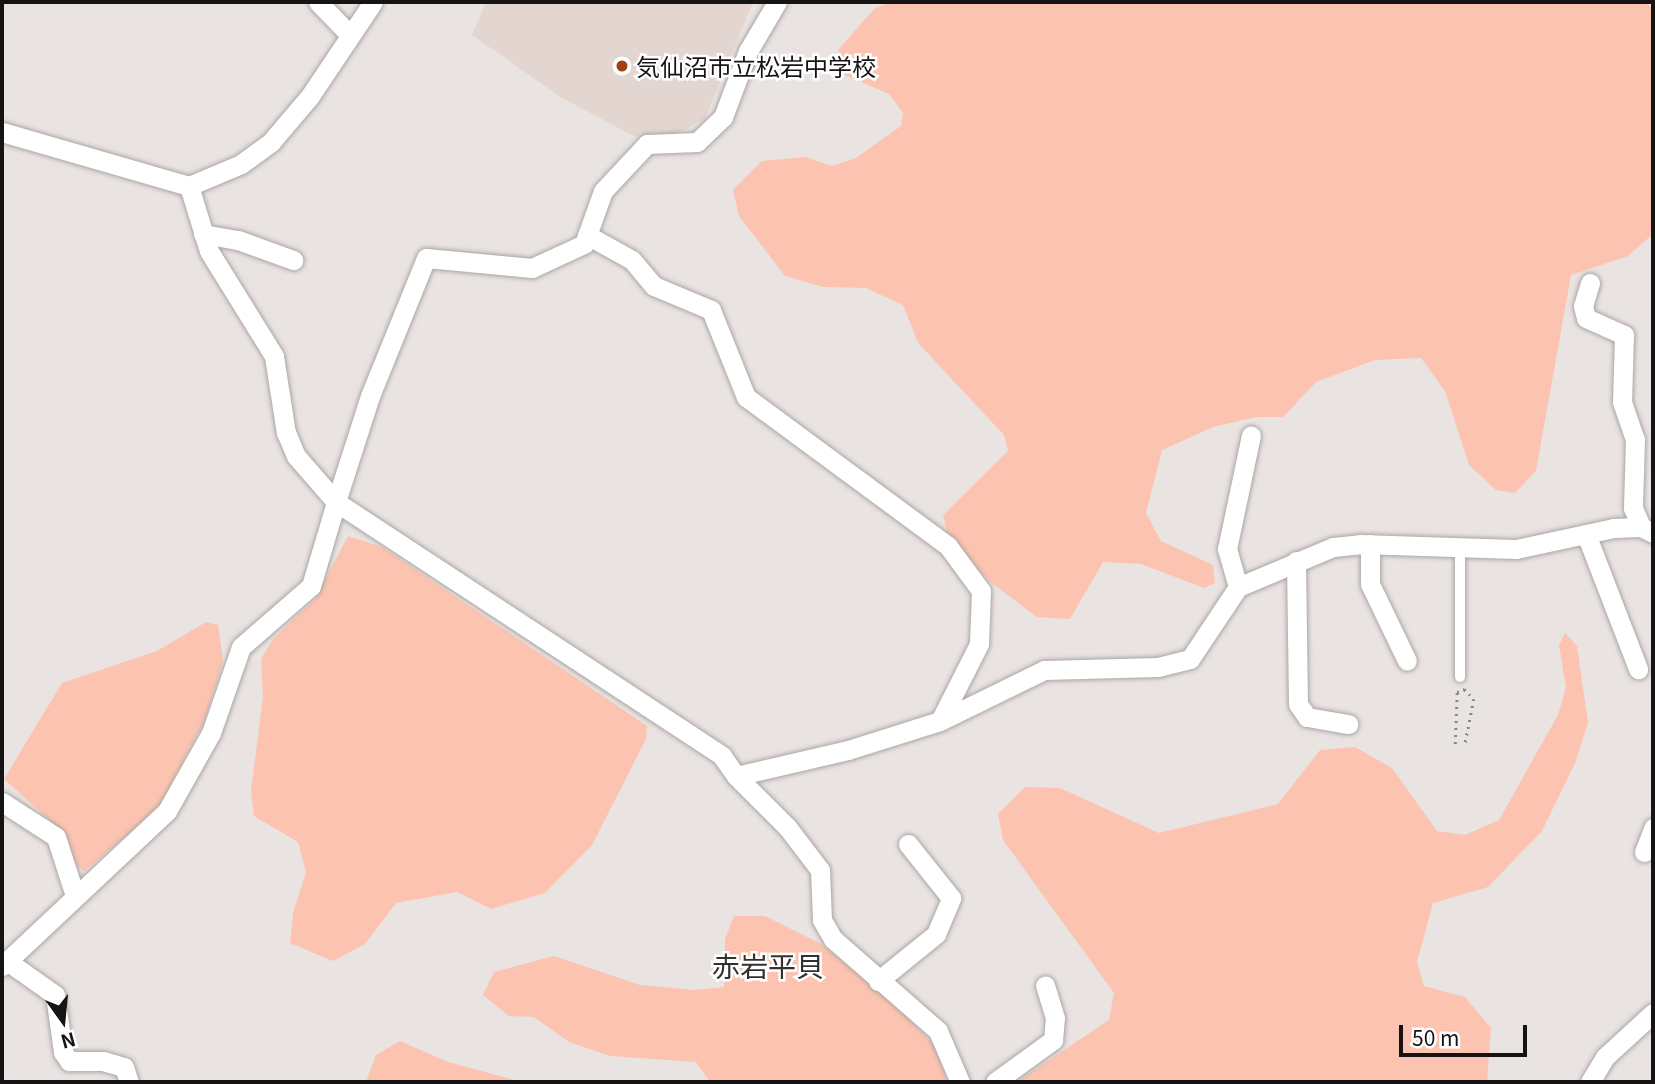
<!DOCTYPE html>
<meta charset="utf-8">
<style>
body{margin:0}
#map{position:relative;width:1655px;height:1084px;overflow:hidden;background:#e9e3e1;font-family:Georgia,"Noto Sans JP",serif}
div>[style]{position:absolute}
.built>*{inset:0;background:#e3d6d1}
.green>*{inset:0;background:#fcc4b0}
.path>*{height:2.5px;margin-top:-1.25px;transform-origin:0;background:repeating-linear-gradient(90deg,#898584 0 2px,transparent 0 7px)}
.roads{filter:drop-shadow(0 0 2px #aba6a4) drop-shadow(0 0 2px #aba6a4)}
.service>*{height:10px;margin:-5px;padding:0 5px;transform-origin:5px;border-radius:5px;background:#fff}
.minor>*{height:19px;margin:-9.5px;padding:0 9.5px;transform-origin:9.5px;border-radius:9.5px;background:#fff}
.dots>*{width:19px;height:19px;translate:-50% -50%;box-sizing:border-box;border:4px solid #fff;border-radius:50%}
span{translate:-50% -50%;white-space:nowrap;text-align:center;line-height:1.15;-webkit-text-stroke:5px #fff;paint-order:stroke}
.poi-label{font-size:24px;color:#151313}
.left{translate:0 -50%;text-align:left}
.quarter-label{font-size:28px;color:#34302e}
.frame{position:absolute;inset:0;border:4px solid #151313;pointer-events:none}
.north{position:absolute;left:28px;top:986px;width:70px;height:70px;-webkit-text-stroke:5px #fff;paint-order:stroke;rotate:165deg;font-size:19px;font-weight:700;line-height:28px;text-align:center;color:#151313}
.north::after{content:'';display:block;margin:auto;width:24px;height:32px;background:#151313;clip-path:polygon(50% 0,100% 100%,50% 72%,0 100%)}
.scale{position:absolute;left:1399px;top:1025px;width:128px;height:32px;box-sizing:border-box;border:4px solid #151313;border-top:0;padding-left:9px;font-size:21px;line-height:24px;white-space:nowrap;color:#151313;-webkit-text-stroke:5px #fff;paint-order:stroke}
</style>
<div id="map">
<div class="built">
<i style="clip-path:polygon(486px 2px,753px 2px,705px 119px,674px 135px,634px 136px,562px 98px,472px 35px)"></i>
</div>
<div class="green">
<i style="clip-path:polygon(891px 2px,1646px 2px,1653px 9px,1653px 234px,1628px 256px,1571px 275px,1536px 471px,1515px 493px,1496px 490px,1469px 465px,1445px 391px,1421px 358px,1375px 360px,1316px 382px,1283px 417px,1256px 417px,1213px 427px,1162px 450px,1146px 513px,1161px 541px,1213px 565px,1215px 583px,1204px 588px,1141px 564px,1103px 562px,1070px 619px,1037px 617px,993px 584px,949px 541px,943px 515px,1008px 451px,1004px 435px,918px 343px,903px 305px,866px 288px,823px 287px,785px 276px,739px 216px,733px 190px,762px 161px,806px 157px,832px 166px,856px 158px,901px 126px,903px 113px,889px 94px,845px 75px,838px 50px,874px 9px)"></i>
<i style="clip-path:polygon(348px 536px,382px 547px,647px 726px,646px 739px,592px 845px,545px 893px,491px 909px,457px 892px,396px 903px,365px 944px,333px 961px,290px 943px,293px 913px,306px 872px,298px 842px,254px 816px,251px 791px,263px 696px,261px 659px,273px 639px,315px 599px)"></i>
<i style="clip-path:polygon(206px 622px,218px 625px,223px 661px,205px 720px,158px 809px,84px 871px,74px 863px,67px 836px,4px 779px,62px 683px,157px 651px)"></i>
<i style="clip-path:polygon(1565px 633px,1577px 646px,1588px 723px,1575px 763px,1542px 831px,1488px 887px,1433px 903px,1417px 962px,1424px 986px,1465px 997px,1491px 1028px,1487px 1082px,1016px 1082px,1109px 1020px,1114px 993px,1003px 840px,998px 814px,1025px 787px,1060px 788px,1159px 833px,1278px 804px,1320px 750px,1355px 747px,1392px 768px,1437px 831px,1465px 835px,1499px 820px,1558px 715px,1566px 687px,1559px 645px)"></i>
<i style="clip-path:polygon(734px 916px,765px 916px,821px 944px,896px 1005px,937px 1048px,947px 1082px,710px 1082px,696px 1062px,610px 1056px,569px 1042px,534px 1017px,509px 1016px,483px 995px,494px 972px,554px 956px,640px 985px,694px 990px,724px 987px,725px 939px)"></i>
<i style="clip-path:polygon(400px 1041px,448px 1062px,522px 1082px,366px 1082px,376px 1055px)"></i>
</div>
<div class="path">
<i style="left:1455px;top:744px;width:52px;rotate:-87.8deg"></i>
<i style="left:1457px;top:692px;width:8px;rotate:-23deg"></i>
<i style="left:1464px;top:689px;width:14px;rotate:45deg"></i>
<i style="left:1474px;top:699px;width:47px;rotate:101.1deg"></i>
</div>
<div class="roads">
<div class="service">
<i style="left:1460px;top:549px;width:128px;rotate:90deg"></i>
</div>
<div class="minor">
<i style="left:318px;top:2px;width:43px;rotate:45.9deg"></i>
<i style="left:777px;top:2px;width:57px;rotate:120.6deg"></i>
<i style="left:748px;top:51px;width:71px;rotate:110.7deg"></i>
<i style="left:723px;top:117px;width:36px;rotate:136deg"></i>
<i style="left:697px;top:142px;width:50px;rotate:177.7deg"></i>
<i style="left:647px;top:144px;width:64px;rotate:133.1deg"></i>
<i style="left:603px;top:191px;width:56px;rotate:109.7deg"></i>
<i style="left:584px;top:244px;width:57px;rotate:155.2deg"></i>
<i style="left:532px;top:268px;width:106px;rotate:-174.6deg"></i>
<i style="left:426px;top:258px;width:149px;rotate:112.1deg"></i>
<i style="left:370px;top:396px;width:111px;rotate:107.8deg"></i>
<i style="left:336px;top:502px;width:462px;rotate:33.3deg"></i>
<i style="left:722px;top:756px;width:24px;rotate:55deg"></i>
<i style="left:736px;top:776px;width:115px;rotate:-13.1deg"></i>
<i style="left:848px;top:750px;width:96px;rotate:-17.5deg"></i>
<i style="left:940px;top:721px;width:116px;rotate:-26.1deg"></i>
<i style="left:1044px;top:670px;width:114px;rotate:-1.5deg"></i>
<i style="left:1158px;top:667px;width:33px;rotate:-14deg"></i>
<i style="left:1190px;top:659px;width:87px;rotate:-56.3deg"></i>
<i style="left:1238px;top:587px;width:103px;rotate:-22.8deg"></i>
<i style="left:1333px;top:547px;width:27px;rotate:-6deg"></i>
<i style="left:1360px;top:544px;width:156px;rotate:1.8deg"></i>
<i style="left:1516px;top:549px;width:100px;rotate:-12.1deg"></i>
<i style="left:1614px;top:528px;width:27px;rotate:-2deg"></i>
<i style="left:1641px;top:527px;width:13px;rotate:27deg"></i>
<i style="left:2px;top:132px;width:195px;rotate:16.1deg"></i>
<i style="left:189px;top:186px;width:56px;rotate:-22.9deg"></i>
<i style="left:241px;top:164px;width:37px;rotate:-36deg"></i>
<i style="left:271px;top:142px;width:60px;rotate:-49.7deg"></i>
<i style="left:310px;top:96px;width:113px;rotate:-56.2deg"></i>
<i style="left:203px;top:234px;width:36px;rotate:10deg"></i>
<i style="left:238px;top:240px;width:59px;rotate:20deg"></i>
<i style="left:587px;top:235px;width:51px;rotate:29.1deg"></i>
<i style="left:632px;top:260px;width:34px;rotate:50deg"></i>
<i style="left:654px;top:286px;width:62px;rotate:22.8deg"></i>
<i style="left:711px;top:310px;width:94px;rotate:68.1deg"></i>
<i style="left:746px;top:397px;width:251px;rotate:36.4deg"></i>
<i style="left:948px;top:546px;width:56px;rotate:53.7deg"></i>
<i style="left:981px;top:591px;width:53px;rotate:92.2deg"></i>
<i style="left:979px;top:644px;width:86px;rotate:116.9deg"></i>
<i style="left:1590px;top:283px;width:24px;rotate:107deg"></i>
<i style="left:1583px;top:306px;width:12px;rotate:76deg"></i>
<i style="left:1586px;top:318px;width:42px;rotate:24.1deg"></i>
<i style="left:1624px;top:335px;width:67px;rotate:91.7deg"></i>
<i style="left:1622px;top:402px;width:39px;rotate:71deg"></i>
<i style="left:1635px;top:439px;width:69px;rotate:91.7deg"></i>
<i style="left:1633px;top:508px;width:21px;rotate:67deg"></i>
<i style="left:1586px;top:534px;width:145px;rotate:68.9deg"></i>
<i style="left:1370px;top:544px;width:40px;rotate:90deg"></i>
<i style="left:1370px;top:584px;width:85px;rotate:64.3deg"></i>
<i style="left:1296px;top:561px;width:143px;rotate:89.2deg"></i>
<i style="left:1298px;top:704px;width:16px;rotate:55deg"></i>
<i style="left:1307px;top:717px;width:42px;rotate:9.7deg"></i>
<i style="left:1238px;top:587px;width:40px;rotate:-106deg"></i>
<i style="left:1227px;top:549px;width:116px;rotate:-78.1deg"></i>
<i style="left:736px;top:776px;width:74px;rotate:45deg"></i>
<i style="left:788px;top:828px;width:53px;rotate:52.7deg"></i>
<i style="left:820px;top:870px;width:50px;rotate:87.7deg"></i>
<i style="left:822px;top:920px;width:22px;rotate:60deg"></i>
<i style="left:833px;top:939px;width:140px;rotate:41.2deg"></i>
<i style="left:938px;top:1031px;width:56px;rotate:66.7deg"></i>
<i style="left:2px;top:802px;width:64px;rotate:32.9deg"></i>
<i style="left:56px;top:837px;width:62px;rotate:72.1deg"></i>
<i style="left:1644px;top:852px;width:26px;rotate:-69deg"></i>
<i style="left:7px;top:961px;width:59px;rotate:35.3deg"></i>
<i style="left:55px;top:995px;width:58px;rotate:82deg"></i>
<i style="left:63px;top:1052px;width:11px;rotate:56deg"></i>
<i style="left:69px;top:1061px;width:34px"></i>
<i style="left:103px;top:1061px;width:22px;rotate:16deg"></i>
<i style="left:124px;top:1067px;width:16px;rotate:72deg"></i>
<i style="left:2px;top:966px;width:226px;rotate:-43.2deg"></i>
<i style="left:167px;top:811px;width:90px;rotate:-60.6deg"></i>
<i style="left:211px;top:733px;width:91px;rotate:-70.8deg"></i>
<i style="left:241px;top:647px;width:93px;rotate:-41.1deg"></i>
<i style="left:311px;top:586px;width:88px;rotate:-73.4deg"></i>
<i style="left:336px;top:502px;width:61px;rotate:-131deg"></i>
<i style="left:296px;top:456px;width:25px;rotate:-113deg"></i>
<i style="left:286px;top:433px;width:78px;rotate:-98.9deg"></i>
<i style="left:274px;top:356px;width:123px;rotate:-121.8deg"></i>
<i style="left:209px;top:251px;width:68px;rotate:-107.1deg"></i>
<i style="left:878px;top:981px;width:75px;rotate:-39deg"></i>
<i style="left:936px;top:934px;width:39px;rotate:-67deg"></i>
<i style="left:951px;top:898px;width:69px;rotate:-128.5deg"></i>
<i style="left:995px;top:1082px;width:72px;rotate:-35.9deg"></i>
<i style="left:1053px;top:1040px;width:22px;rotate:-85deg"></i>
<i style="left:1055px;top:1018px;width:34px;rotate:-107deg"></i>
<i style="left:1590px;top:1082px;width:29px;rotate:-59deg"></i>
<i style="left:1605px;top:1057px;width:65px;rotate:-42.5deg"></i>
</div>
</div>
<div class="dots">
<i style="left:622px;top:66px;background:#a43f12"></i>
</div>
<div class="poi-label">
<span class="left" style="left:636px;top:66px">気仙沼市立松岩中学校</span>
</div>
<div class="quarter-label">
<span style="left:768px;top:965px">赤岩平貝</span>
</div>
<div class="frame"></div>
<div class="north">N</div>
<div class="scale">50 m</div>
</div>
